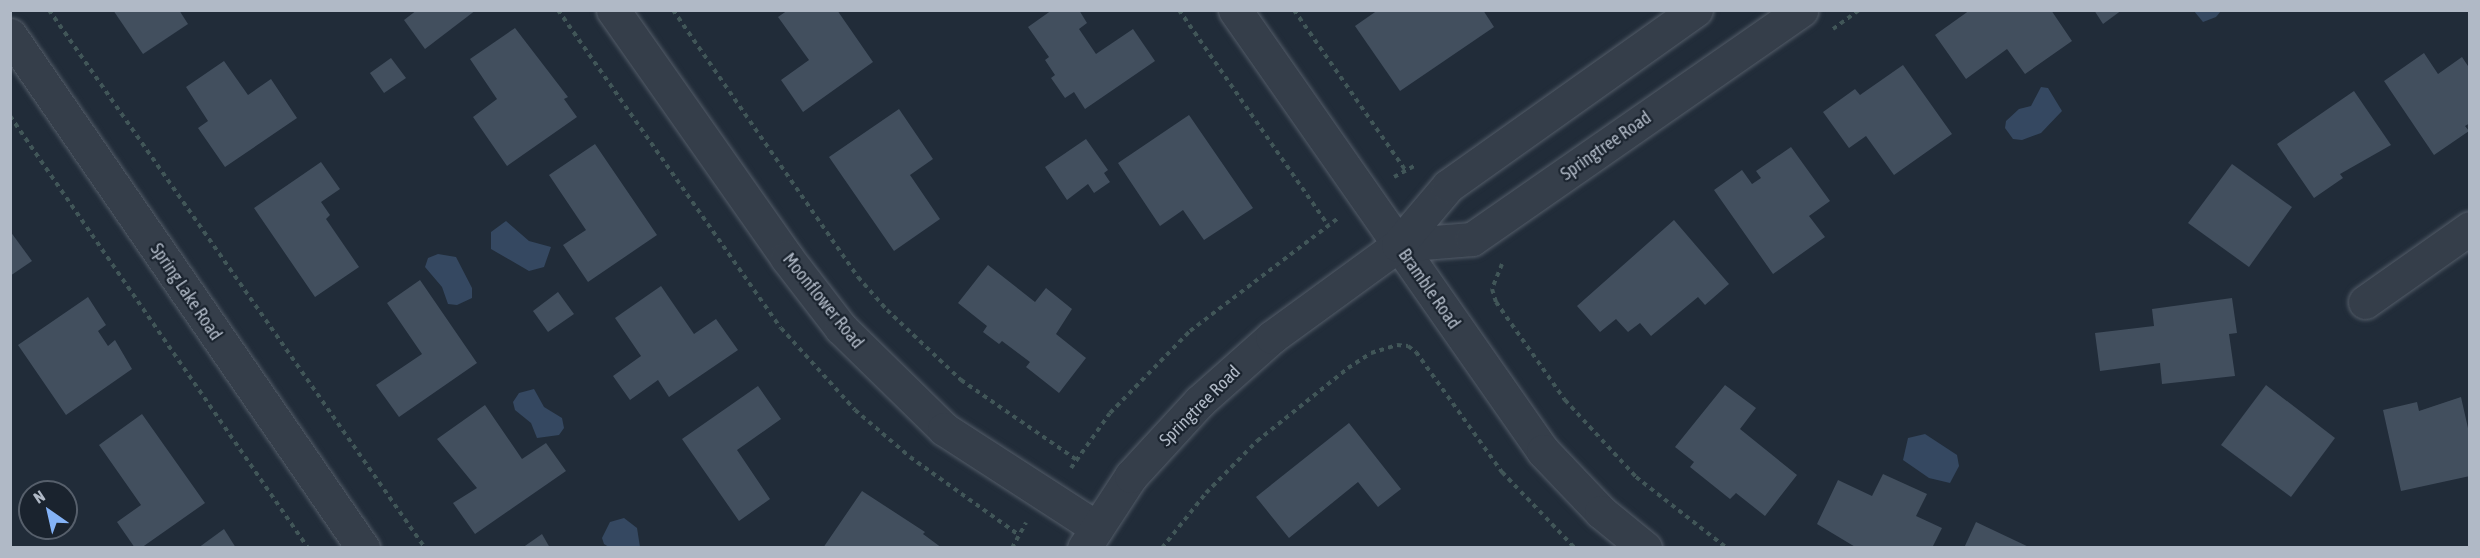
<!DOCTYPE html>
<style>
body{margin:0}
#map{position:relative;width:2480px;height:558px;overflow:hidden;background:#212c39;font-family:"Asap Condensed",sans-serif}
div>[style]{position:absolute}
.water>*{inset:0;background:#354861}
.building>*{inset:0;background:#424f5e}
.path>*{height:4px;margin-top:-2px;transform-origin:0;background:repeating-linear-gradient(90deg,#415658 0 4.5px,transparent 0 9px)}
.roads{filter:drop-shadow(0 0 2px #535c68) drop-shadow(0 0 2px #535c68)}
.minor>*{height:33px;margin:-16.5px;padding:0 16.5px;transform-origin:16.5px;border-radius:16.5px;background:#353e4a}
span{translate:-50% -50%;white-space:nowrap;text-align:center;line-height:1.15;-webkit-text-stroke:4.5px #1a232e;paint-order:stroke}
.street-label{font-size:18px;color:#b0b9c6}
.frame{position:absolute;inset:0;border:12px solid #b0b9c6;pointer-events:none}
.north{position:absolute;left:18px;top:480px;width:60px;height:60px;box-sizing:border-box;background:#1a232e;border:2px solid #565f6b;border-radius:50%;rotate:326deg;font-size:16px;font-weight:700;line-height:24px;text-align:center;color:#b0b9c6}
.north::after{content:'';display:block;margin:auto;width:21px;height:27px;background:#84b3f7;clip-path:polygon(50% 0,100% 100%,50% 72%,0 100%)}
</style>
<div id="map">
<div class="water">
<i style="clip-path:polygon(2194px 11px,2221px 11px,2216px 17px,2203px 22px)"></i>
<i style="clip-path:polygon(2041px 87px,2048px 88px,2062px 111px,2041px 133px,2022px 140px,2013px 139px,2005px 128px,2006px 121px,2019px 109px,2031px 106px)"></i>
<i style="clip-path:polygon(506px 221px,529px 241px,551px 247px,544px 267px,529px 271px,491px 249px,491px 232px)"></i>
<i style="clip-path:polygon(438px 254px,456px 257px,472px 288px,472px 298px,457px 305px,448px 304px,442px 287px,425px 267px,428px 258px)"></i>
<i style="clip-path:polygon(534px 389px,544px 407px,562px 418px,564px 428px,559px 435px,537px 438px,531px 423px,515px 410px,513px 402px,519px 393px)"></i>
<i style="clip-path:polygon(1925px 434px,1957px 455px,1959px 466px,1950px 483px,1929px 478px,1903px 460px,1908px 438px)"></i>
<i style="clip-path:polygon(624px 518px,637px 528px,640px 547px,609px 547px,604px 544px,602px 538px,610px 522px)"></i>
</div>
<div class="building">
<i style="clip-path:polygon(113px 10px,179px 10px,188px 24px,143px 54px)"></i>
<i style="clip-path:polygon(417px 10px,476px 10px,425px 49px,404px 20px)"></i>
<i style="clip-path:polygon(788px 10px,837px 10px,873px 62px,803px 112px,781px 80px,809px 60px,778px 17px)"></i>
<i style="clip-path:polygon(1052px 10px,1079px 10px,1087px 23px,1079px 29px,1096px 54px,1133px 29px,1155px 61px,1085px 109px,1074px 92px,1065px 98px,1051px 78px,1055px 75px,1045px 60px,1049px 57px,1028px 27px)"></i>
<i style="clip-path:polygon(1378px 10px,1483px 10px,1494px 27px,1400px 91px,1355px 26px)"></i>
<i style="clip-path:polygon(1970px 10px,2051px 10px,2072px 41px,2025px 74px,2007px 49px,1966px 79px,1935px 35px)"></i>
<i style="clip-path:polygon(2094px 10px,2122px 10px,2103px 24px)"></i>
<i style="clip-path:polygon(515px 28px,568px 97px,564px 99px,577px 117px,507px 166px,473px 117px,497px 99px,470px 59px)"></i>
<i style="clip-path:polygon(2424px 53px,2438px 74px,2462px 57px,2470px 69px,2470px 123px,2465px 126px,2469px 131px,2434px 155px,2384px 81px)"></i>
<i style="clip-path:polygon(391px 58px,406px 78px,384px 93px,370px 73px)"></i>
<i style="clip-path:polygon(224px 61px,248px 95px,271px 79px,297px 118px,225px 167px,198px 128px,208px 121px,186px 87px)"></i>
<i style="clip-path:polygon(1903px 65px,1952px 134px,1894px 175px,1866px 136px,1849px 148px,1823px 112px,1855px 89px,1860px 95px)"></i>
<i style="clip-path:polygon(2354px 91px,2391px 145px,2340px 174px,2343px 178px,2314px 198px,2277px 144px)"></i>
<i style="clip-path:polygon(899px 109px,933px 159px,910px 175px,940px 219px,894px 251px,829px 157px)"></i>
<i style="clip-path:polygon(1189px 115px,1253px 208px,1204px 240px,1183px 210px,1160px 226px,1118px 163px)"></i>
<i style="clip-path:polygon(1086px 139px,1108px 170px,1104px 173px,1110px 182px,1094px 193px,1088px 184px,1067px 200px,1045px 167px)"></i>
<i style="clip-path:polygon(595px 144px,657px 235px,588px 282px,563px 245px,586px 230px,549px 175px)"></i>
<i style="clip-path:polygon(1791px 147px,1830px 201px,1809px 216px,1825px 237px,1773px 274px,1714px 190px,1742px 170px,1752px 184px,1761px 178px,1756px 171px)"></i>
<i style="clip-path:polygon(321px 162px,340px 189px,321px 202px,330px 215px,326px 219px,359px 267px,315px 297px,254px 208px)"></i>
<i style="clip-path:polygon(2232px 164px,2292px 207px,2249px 267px,2188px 223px)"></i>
<i style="clip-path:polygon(1674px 220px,1729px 284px,1705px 305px,1698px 297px,1651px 336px,1640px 323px,1628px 332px,1616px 319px,1600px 332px,1577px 306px)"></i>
<i style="clip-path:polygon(10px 231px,32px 261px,10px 276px)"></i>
<i style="clip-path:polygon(988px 265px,1035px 302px,1046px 288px,1072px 309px,1056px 334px,1086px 358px,1059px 393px,1026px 367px,1030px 362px,1002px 341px,999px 344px,983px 332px,987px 326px,958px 303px)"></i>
<i style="clip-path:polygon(420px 280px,477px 363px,399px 417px,376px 385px,422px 354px,387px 303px)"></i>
<i style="clip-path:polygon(661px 286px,694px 334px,716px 319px,738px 350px,669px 397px,658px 380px,630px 400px,613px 376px,641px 356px,615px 318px)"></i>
<i style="clip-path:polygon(558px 292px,574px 314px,548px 332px,533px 311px)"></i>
<i style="clip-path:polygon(88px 297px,106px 325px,98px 331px,108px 346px,115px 340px,132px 369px,66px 415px,18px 345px)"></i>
<i style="clip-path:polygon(2232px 298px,2237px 333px,2229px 334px,2235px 376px,2162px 384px,2160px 363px,2100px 371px,2095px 333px,2154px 326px,2152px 309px)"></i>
<i style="clip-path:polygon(1725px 385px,1756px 408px,1740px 429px,1797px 475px,1765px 516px,1736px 493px,1730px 499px,1690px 467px,1694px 462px,1675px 447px)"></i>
<i style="clip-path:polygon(2266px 385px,2335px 438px,2291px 497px,2221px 445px)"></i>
<i style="clip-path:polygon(758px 386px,781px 419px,737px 450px,770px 499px,739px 521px,682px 439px)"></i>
<i style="clip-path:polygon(2461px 397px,2470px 437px,2470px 476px,2401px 491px,2383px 410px,2417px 402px,2419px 411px)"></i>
<i style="clip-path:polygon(485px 405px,522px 459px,546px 443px,566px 471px,475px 534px,453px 503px,477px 488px,437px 439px)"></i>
<i style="clip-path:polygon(142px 414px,205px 503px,141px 548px,135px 548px,117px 522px,141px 505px,99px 445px)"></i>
<i style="clip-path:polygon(1349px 423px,1401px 489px,1378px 507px,1358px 482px,1289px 538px,1256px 497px)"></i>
<i style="clip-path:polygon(1883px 474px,1927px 494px,1916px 516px,1942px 528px,1932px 548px,1857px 548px,1817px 524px,1838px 480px,1872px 496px)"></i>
<i style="clip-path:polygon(862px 491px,925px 532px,923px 534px,942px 548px,823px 548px)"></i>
<i style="clip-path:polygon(1976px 522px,2031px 548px,1964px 548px)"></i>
<i style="clip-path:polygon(224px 529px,236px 548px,198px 548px)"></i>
<i style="clip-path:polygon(542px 534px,550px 548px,522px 548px)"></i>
</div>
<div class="path">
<i style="left:49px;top:10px;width:656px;rotate:55.05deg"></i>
<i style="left:558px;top:10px;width:388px;rotate:55deg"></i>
<i style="left:781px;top:328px;width:110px;rotate:47.9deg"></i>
<i style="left:855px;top:410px;width:72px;rotate:40.5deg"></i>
<i style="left:910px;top:457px;width:134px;rotate:35.6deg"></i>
<i style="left:673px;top:10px;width:325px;rotate:55.3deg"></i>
<i style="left:858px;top:277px;width:44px;rotate:48.7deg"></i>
<i style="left:887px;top:310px;width:102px;rotate:43.4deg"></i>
<i style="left:961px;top:380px;width:141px;rotate:34.6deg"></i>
<i style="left:1179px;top:10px;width:262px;rotate:55.3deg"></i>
<i style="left:1294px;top:10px;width:196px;rotate:55.2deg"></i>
<i style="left:1833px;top:29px;width:32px;rotate:-36deg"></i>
<i style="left:10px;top:116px;width:525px;rotate:55.4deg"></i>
<i style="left:1394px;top:177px;width:25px;rotate:-29deg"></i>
<i style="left:1502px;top:264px;width:27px;rotate:112deg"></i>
<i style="left:1492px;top:289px;width:14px;rotate:73deg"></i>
<i style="left:1496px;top:302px;width:120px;rotate:54.9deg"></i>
<i style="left:1565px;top:400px;width:105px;rotate:47.3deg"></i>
<i style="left:1636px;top:477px;width:115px;rotate:38deg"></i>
<i style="left:1071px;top:468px;width:67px;rotate:-54.7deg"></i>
<i style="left:1110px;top:413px;width:115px;rotate:-45.7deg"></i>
<i style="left:1190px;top:331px;width:185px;rotate:-37.3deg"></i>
<i style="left:1012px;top:548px;width:29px;rotate:-61deg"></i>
<i style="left:1162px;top:548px;width:70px;rotate:-51.3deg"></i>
<i style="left:1206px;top:493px;width:73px;rotate:-45.6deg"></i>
<i style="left:1257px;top:441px;width:117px;rotate:-38.7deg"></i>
<i style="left:1348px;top:368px;width:27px;rotate:-33deg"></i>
<i style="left:1371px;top:353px;width:27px;rotate:-17deg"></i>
<i style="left:1397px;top:345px;width:11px;rotate:5deg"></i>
<i style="left:1408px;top:346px;width:10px;rotate:37deg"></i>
<i style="left:1416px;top:352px;width:148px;rotate:54.4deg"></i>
<i style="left:1502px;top:472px;width:105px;rotate:46.2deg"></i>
</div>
<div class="roads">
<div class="minor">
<i style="left:613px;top:10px;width:303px;rotate:54.9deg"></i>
<i style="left:787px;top:258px;width:88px;rotate:52.4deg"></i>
<i style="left:841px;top:328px;width:144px;rotate:44.4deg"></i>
<i style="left:944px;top:429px;width:182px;rotate:32.9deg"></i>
<i style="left:1235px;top:10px;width:538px;rotate:55.07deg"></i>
<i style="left:1543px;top:451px;width:84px;rotate:46.4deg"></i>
<i style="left:1601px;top:512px;width:57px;rotate:39.3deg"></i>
<i style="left:10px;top:35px;width:623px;rotate:55.47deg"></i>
<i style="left:1398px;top:245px;width:74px;rotate:-4.6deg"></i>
<i style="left:1472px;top:239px;width:401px;rotate:-34.8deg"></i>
<i style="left:2365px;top:302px;width:128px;rotate:-35.2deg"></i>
<i style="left:1084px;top:548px;width:86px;rotate:-56.9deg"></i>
<i style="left:1131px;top:476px;width:102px;rotate:-47.4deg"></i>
<i style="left:1200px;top:401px;width:96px;rotate:-41.6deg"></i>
<i style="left:1272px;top:337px;width:156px;rotate:-36.1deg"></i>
<i style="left:1398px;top:245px;width:77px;rotate:-49.7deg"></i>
<i style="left:1448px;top:186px;width:304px;rotate:-35.4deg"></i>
</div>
</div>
<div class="street-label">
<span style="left:1606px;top:146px;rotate:-35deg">Springtree Road</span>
<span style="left:1429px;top:289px;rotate:55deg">Bramble Road</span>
<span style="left:186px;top:292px;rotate:56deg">Spring Lake Road</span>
<span style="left:823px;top:301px;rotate:51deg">Moonflower Road</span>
<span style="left:1200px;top:406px;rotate:-45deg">Springtree Road</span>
</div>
<div class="frame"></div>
<div class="north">N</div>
</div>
